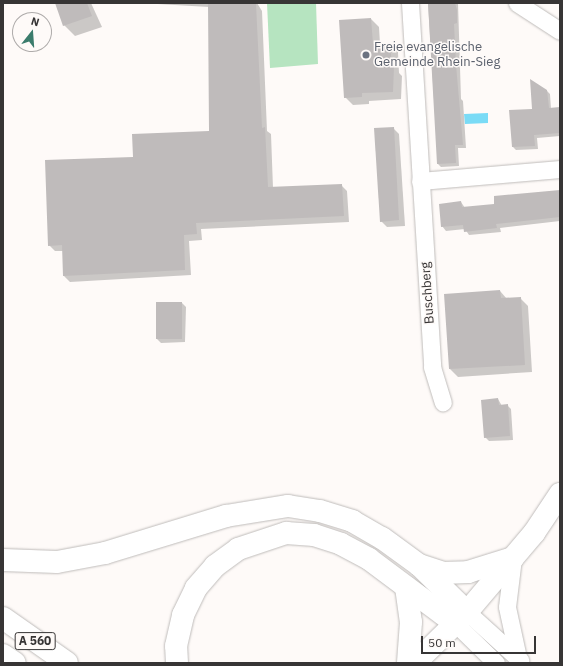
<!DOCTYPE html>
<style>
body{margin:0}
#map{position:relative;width:563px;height:666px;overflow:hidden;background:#fefaf8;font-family:"IBM Plex Sans",sans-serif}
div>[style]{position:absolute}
.green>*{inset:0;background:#b6e4c0}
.water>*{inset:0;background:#7adbf6}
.shadow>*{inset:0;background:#0003}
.building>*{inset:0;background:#bfbbbb}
.roads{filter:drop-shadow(0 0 1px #bfbcba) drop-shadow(0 0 1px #bfbcba)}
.minor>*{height:17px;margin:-8.5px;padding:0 8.5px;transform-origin:8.5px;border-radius:8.5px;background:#fff}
.secondary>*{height:22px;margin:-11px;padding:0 11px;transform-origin:11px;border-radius:11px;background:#fff}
.motorway>*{height:22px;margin:-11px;padding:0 11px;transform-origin:11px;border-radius:11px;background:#fff}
.dots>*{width:11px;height:11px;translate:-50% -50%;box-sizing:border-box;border:2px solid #fefaf8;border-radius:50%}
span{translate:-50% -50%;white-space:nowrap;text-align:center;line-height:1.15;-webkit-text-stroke:3px #fefaf8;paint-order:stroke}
.shield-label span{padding:1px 3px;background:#fefaf8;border:1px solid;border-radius:3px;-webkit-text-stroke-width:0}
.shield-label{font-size:12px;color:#373535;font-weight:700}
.worship-label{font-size:13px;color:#5b616d}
.left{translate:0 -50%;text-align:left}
.street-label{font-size:13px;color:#373535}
.frame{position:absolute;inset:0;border:4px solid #373535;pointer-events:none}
.north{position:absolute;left:12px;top:12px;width:40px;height:40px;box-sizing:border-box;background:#fefaf8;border:1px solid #aeabaa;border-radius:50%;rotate:17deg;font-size:11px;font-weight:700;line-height:16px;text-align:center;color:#373535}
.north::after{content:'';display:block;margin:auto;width:14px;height:18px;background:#3b7c6c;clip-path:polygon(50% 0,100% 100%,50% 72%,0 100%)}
.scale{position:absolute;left:421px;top:636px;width:115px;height:18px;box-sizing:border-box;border:2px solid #373535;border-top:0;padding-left:5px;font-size:12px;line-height:14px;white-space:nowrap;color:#373535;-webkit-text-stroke:3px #fefaf8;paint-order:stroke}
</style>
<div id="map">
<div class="green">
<i style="clip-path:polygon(267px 3px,316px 3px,318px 64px,270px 68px)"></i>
</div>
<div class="water">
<i style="clip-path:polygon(488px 113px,488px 123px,465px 124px,464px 114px)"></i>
</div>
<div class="shadow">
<i style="clip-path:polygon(64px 3px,91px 3px,102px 27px,75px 36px,64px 25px)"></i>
<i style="clip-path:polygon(140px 3px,257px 3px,262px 11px,267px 131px,271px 134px,273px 188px,341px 185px,347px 191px,349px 222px,201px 229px,202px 240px,189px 241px,191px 275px,70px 282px,64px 276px,63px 251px,55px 251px,49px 245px,134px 158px,210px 132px,209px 7px)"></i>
<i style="clip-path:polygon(428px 3px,458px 3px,461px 99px,463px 101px,466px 148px,458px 148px,459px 166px,441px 167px,438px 164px)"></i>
<i style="clip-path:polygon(371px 19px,379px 27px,380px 44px,390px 44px,398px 52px,399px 73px,402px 76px,401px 99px,369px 101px,369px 104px,353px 105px,345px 97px)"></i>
<i style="clip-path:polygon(547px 91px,550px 94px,551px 109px,560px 108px,560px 136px,537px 138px,538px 149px,516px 150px,513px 147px,510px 111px,533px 110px)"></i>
<i style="clip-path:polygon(393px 128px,399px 134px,405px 226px,387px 227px,381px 221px)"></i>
<i style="clip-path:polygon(560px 191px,560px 221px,500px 228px,501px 232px,469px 235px,465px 229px,446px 231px,442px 226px,461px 202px,465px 208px,495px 205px)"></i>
<i style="clip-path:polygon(500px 291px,507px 299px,520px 298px,528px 306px,532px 372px,458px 377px,450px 369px)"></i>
<i style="clip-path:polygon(182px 303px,186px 307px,185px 342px,161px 343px,157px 339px)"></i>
<i style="clip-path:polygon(498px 399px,502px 406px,507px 405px,511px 409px,513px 440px,489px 441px,485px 437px)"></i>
</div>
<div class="building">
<i style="clip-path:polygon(55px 3px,87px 3px,92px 16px,63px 26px)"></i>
<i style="clip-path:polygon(208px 3px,256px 4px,262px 128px,265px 127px,268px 187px,342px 184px,344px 216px,196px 223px,197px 234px,184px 235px,185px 270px,63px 276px,62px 245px,48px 246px,45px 160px,133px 157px,132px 134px,209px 131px)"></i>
<i style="clip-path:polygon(428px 3px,455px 3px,457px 10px,457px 23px,454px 24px,456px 65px,463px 145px,455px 145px,456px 163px,437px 164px)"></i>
<i style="clip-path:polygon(371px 18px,373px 44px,390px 43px,392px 67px,394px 67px,393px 92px,362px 93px,362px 97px,344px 98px,339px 20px)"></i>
<i style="clip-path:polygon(530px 79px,547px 90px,549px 108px,560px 107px,560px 133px,534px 135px,535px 146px,512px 147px,509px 110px,532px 109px)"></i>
<i style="clip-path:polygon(394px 127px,399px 220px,380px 222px,374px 128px)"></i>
<i style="clip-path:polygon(560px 190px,560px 217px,496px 224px,497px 228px,464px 232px,463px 225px,441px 227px,439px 204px,461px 201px,462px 207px,494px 204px,494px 196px)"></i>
<i style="clip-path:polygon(500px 290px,501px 298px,521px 297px,525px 365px,449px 369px,444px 294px)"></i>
<i style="clip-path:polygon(156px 302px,182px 302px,182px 339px,156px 339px)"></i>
<i style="clip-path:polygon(498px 398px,499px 405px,508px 404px,510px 436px,484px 438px,481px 400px)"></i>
</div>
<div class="roads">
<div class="minor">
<i style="left:410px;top:3px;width:365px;rotate:86.5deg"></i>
<i style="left:432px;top:367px;width:37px;rotate:73deg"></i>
<i style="left:517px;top:3px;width:51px;rotate:33.1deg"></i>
<i style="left:420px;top:181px;width:141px;rotate:-4.9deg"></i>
<i style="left:513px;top:558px;width:49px;rotate:97deg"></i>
<i style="left:507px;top:607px;width:52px;rotate:77.8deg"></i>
<i style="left:467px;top:612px;width:72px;rotate:42.2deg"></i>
<i style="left:456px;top:624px;width:56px;rotate:44.3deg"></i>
</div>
<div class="secondary">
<i style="left:415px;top:663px;width:73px;rotate:-44.4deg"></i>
<i style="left:467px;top:612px;width:104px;rotate:-49.7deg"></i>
<i style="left:534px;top:533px;width:47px;rotate:-56.3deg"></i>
</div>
<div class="motorway">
<i style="left:3px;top:560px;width:54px;rotate:2.1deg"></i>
<i style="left:57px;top:562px;width:49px;rotate:-10.6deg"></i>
<i style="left:105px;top:553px;width:127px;rotate:-17deg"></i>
<i style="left:226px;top:516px;width:63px;rotate:-9.2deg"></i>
<i style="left:288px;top:506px;width:32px;rotate:9deg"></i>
<i style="left:320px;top:511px;width:34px;rotate:17deg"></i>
<i style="left:352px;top:521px;width:34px;rotate:30deg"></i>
<i style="left:382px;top:538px;width:46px;rotate:36.1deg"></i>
<i style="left:419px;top:565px;width:67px;rotate:44.4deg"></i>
<i style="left:419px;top:565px;width:25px;rotate:18deg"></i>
<i style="left:443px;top:573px;width:25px;rotate:-2deg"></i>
<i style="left:468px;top:572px;width:47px;rotate:-17.3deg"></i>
<i style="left:406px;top:587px;width:35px;rotate:82deg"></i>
<i style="left:411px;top:622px;width:41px;rotate:94.2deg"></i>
<i style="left:3px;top:618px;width:78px;rotate:35.1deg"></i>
<i style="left:3px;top:655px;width:14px;rotate:34deg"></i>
<i style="left:177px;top:663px;width:17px;rotate:-93deg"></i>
<i style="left:176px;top:646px;width:32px;rotate:-77deg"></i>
<i style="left:183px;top:615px;width:30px;rotate:-64deg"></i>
<i style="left:196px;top:588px;width:29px;rotate:-49deg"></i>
<i style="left:215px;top:566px;width:29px;rotate:-36deg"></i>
<i style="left:238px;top:549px;width:51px;rotate:-18.4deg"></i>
<i style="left:286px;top:533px;width:28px;rotate:4deg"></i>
<i style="left:314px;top:535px;width:28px;rotate:18deg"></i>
<i style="left:341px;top:544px;width:32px;rotate:28deg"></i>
<i style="left:369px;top:559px;width:109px;rotate:36.8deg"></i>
</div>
</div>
<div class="dots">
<i style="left:366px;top:55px;background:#6b7280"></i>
</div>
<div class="shield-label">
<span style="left:35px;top:641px">A 560</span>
</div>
<div class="worship-label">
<span class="left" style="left:374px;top:55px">Freie evangelische<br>Gemeinde Rhein-Sieg</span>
</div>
<div class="street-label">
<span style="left:428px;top:293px;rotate:-94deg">Buschberg</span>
</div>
<div class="frame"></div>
<div class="north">N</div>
<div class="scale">50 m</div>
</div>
